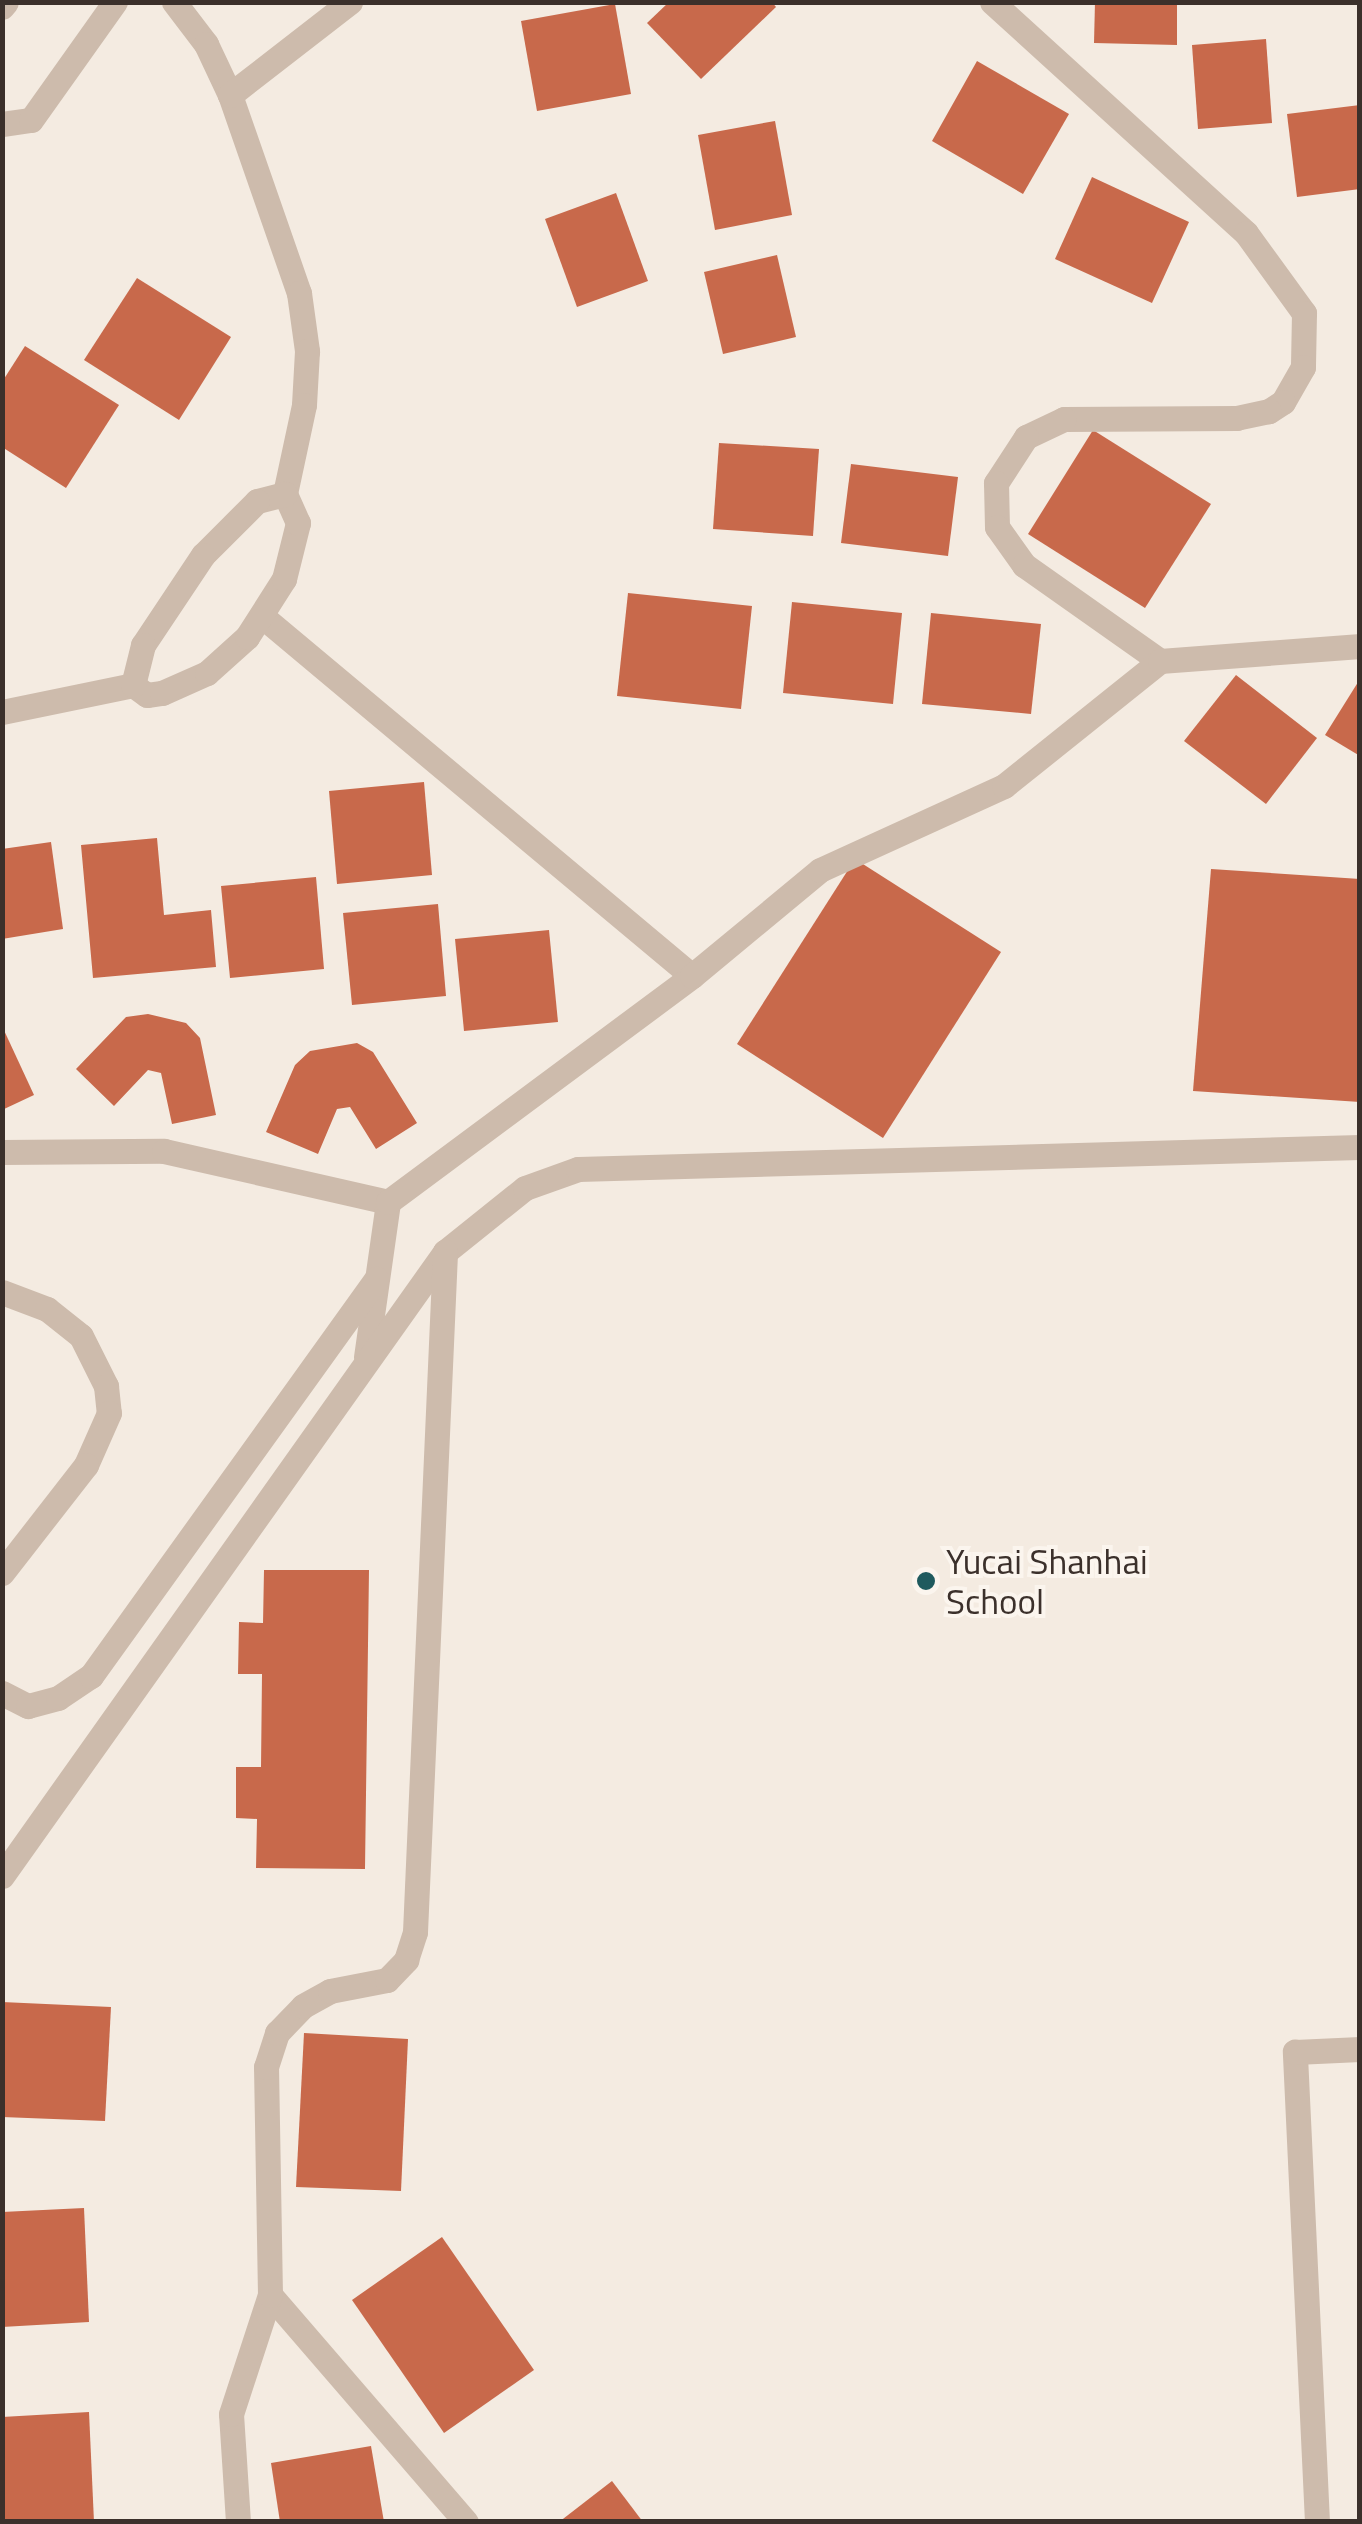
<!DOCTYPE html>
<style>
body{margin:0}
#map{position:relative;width:1362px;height:2524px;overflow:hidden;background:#f4ebe1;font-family:"Titillium Web",sans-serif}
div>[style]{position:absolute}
.building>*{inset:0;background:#c8694b}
.minor>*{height:25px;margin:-12.5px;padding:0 12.5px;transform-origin:12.5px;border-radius:12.5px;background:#cdbbac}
.dots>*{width:28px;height:28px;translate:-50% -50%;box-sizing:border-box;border:5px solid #fbf5ee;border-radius:50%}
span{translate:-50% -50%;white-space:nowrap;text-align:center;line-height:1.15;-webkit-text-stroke:8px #fbf5ee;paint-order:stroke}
.poi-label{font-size:35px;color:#3b302b}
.left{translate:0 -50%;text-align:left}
.frame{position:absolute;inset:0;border:5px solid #3b302b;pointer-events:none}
</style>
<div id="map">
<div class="building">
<i style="clip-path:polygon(669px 2px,772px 2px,776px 7px,701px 79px,647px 23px)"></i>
<i style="clip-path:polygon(1095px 2px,1177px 2px,1177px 45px,1094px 43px)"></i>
<i style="clip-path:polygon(615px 4px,631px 94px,537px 111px,521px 21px)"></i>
<i style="clip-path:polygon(1266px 39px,1272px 123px,1198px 129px,1192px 45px)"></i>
<i style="clip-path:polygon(977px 61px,1069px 114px,1023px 194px,932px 141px)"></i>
<i style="clip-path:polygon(1360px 105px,1360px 189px,1297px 197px,1287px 114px)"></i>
<i style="clip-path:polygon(775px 121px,792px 215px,715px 230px,698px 135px)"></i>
<i style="clip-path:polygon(1092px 177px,1189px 222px,1152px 303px,1055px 259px)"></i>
<i style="clip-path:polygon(616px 193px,648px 281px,577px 307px,545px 219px)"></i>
<i style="clip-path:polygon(777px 255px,796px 337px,723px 354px,704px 272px)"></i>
<i style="clip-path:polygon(137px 278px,231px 337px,179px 420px,84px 360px)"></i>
<i style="clip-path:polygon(25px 346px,119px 405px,66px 488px,2px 447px,2px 382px)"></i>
<i style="clip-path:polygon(1093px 430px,1211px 504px,1145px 608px,1028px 534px)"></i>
<i style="clip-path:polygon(719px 443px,819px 449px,813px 536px,713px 529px)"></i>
<i style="clip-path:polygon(851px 464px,958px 477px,948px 556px,841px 543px)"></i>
<i style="clip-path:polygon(628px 593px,752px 606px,741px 709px,617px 696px)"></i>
<i style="clip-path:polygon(792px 602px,902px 613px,893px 704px,783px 693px)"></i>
<i style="clip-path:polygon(931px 613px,1041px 624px,1031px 714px,922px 704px)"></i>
<i style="clip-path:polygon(1236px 675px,1317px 738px,1266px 804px,1184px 741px)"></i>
<i style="clip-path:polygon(1360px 679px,1360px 756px,1325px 735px)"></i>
<i style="clip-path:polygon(424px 782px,432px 875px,337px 884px,329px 791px)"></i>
<i style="clip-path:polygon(157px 838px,164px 915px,211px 910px,216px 967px,93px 978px,81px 845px)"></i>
<i style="clip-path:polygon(51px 842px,63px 929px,2px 939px,2px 849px)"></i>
<i style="clip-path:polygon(855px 859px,1001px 952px,883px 1138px,737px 1044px)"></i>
<i style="clip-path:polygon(1211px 869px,1360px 879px,1360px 1102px,1193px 1091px)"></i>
<i style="clip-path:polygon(316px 877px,324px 969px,230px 978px,221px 886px)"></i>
<i style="clip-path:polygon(438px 904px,446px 996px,352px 1005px,343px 913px)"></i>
<i style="clip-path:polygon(549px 930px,558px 1022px,464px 1031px,455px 939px)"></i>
<i style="clip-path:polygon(148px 1014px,186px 1023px,200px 1038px,216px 1115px,172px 1124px,161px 1073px,148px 1070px,114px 1106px,76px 1069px,126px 1017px)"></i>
<i style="clip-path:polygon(2px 1026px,34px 1095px,2px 1110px)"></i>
<i style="clip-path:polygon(357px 1043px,373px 1052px,417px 1123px,376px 1149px,350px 1107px,337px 1109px,318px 1154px,266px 1132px,295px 1065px,310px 1051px)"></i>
<i style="clip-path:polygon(264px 1570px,369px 1570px,365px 1869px,256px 1868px,257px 1819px,236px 1818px,236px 1767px,261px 1767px,262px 1674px,238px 1674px,239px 1622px,263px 1623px)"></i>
<i style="clip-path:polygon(2px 2002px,111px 2007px,105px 2121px,2px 2117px)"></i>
<i style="clip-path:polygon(304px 2033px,408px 2039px,401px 2191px,296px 2187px)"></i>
<i style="clip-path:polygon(84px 2208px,89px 2322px,2px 2327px,2px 2212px)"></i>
<i style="clip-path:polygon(442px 2237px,534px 2370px,444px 2433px,352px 2300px)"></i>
<i style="clip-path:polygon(89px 2412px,94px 2522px,2px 2522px,2px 2417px)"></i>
<i style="clip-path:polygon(371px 2446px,384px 2522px,280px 2522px,271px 2463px)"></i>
<i style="clip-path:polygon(612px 2481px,643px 2522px,559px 2522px)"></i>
</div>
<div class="minor">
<i style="left:174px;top:2px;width:53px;rotate:52.7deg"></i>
<i style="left:206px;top:44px;width:56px;rotate:64.8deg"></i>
<i style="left:230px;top:95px;width:210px;rotate:70.8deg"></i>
<i style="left:299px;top:293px;width:59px;rotate:82.1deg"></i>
<i style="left:307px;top:351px;width:54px;rotate:93.2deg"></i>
<i style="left:304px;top:405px;width:91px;rotate:102.1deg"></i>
<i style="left:992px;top:2px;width:343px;rotate:42.3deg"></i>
<i style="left:1246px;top:233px;width:99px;rotate:54.1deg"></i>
<i style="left:1304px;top:313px;width:54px;rotate:91.1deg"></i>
<i style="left:1303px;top:367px;width:40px;rotate:119.7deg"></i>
<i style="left:1283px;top:402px;width:17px;rotate:147deg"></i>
<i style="left:1269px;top:411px;width:33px;rotate:168deg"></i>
<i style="left:1237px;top:418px;width:173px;rotate:179.7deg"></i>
<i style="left:1064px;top:419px;width:42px;rotate:154.7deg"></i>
<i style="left:1026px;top:437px;width:55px;rotate:123.1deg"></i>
<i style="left:996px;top:483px;width:44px;rotate:88.7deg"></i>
<i style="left:997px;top:527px;width:47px;rotate:54.6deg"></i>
<i style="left:1024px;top:565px;width:166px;rotate:35.2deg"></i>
<i style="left:2px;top:7px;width:6px;rotate:-51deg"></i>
<i style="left:230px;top:95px;width:152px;rotate:-37.8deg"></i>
<i style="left:2px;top:124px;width:29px;rotate:-8deg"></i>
<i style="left:31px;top:120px;width:145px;rotate:-54.6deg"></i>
<i style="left:263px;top:617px;width:559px;rotate:39.92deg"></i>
<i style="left:2px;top:712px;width:134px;rotate:-11.6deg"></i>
<i style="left:133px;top:685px;width:17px;rotate:36deg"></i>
<i style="left:147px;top:695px;width:15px;rotate:-8deg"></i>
<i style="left:162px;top:693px;width:49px;rotate:-24deg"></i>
<i style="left:207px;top:673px;width:54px;rotate:-42deg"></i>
<i style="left:247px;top:637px;width:69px;rotate:-57.5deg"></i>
<i style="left:284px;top:579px;width:58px;rotate:-76deg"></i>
<i style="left:298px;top:523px;width:32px;rotate:-114deg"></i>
<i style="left:285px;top:494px;width:29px;rotate:166deg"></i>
<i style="left:257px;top:501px;width:76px;rotate:135deg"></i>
<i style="left:203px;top:555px;width:108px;rotate:123.7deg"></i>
<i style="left:143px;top:645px;width:41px;rotate:104deg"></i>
<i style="left:2px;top:1152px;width:162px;rotate:-0.4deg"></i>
<i style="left:164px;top:1151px;width:230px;rotate:12.8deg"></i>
<i style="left:2px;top:1292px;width:48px;rotate:20.7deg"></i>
<i style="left:47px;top:1309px;width:43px;rotate:38.5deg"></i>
<i style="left:81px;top:1336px;width:56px;rotate:63.4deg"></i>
<i style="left:106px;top:1386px;width:27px;rotate:84deg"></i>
<i style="left:109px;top:1413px;width:57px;rotate:113.9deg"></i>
<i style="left:86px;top:1465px;width:137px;rotate:127.9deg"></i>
<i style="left:366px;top:1357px;width:157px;rotate:-81.9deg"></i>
<i style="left:388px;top:1202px;width:379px;rotate:-36.6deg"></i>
<i style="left:692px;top:976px;width:166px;rotate:-39.6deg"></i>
<i style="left:820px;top:870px;width:202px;rotate:-24.5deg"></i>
<i style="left:1004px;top:786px;width:200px;rotate:-38.7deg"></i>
<i style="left:1160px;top:661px;width:201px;rotate:-4.3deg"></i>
<i style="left:2px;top:1693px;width:29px;rotate:27deg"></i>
<i style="left:28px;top:1706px;width:31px;rotate:-15deg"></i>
<i style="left:58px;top:1698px;width:40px;rotate:-34deg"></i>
<i style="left:91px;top:1676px;width:489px;rotate:-54.3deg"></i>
<i style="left:2px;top:1876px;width:765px;rotate:-54.63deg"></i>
<i style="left:445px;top:1252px;width:102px;rotate:-38.7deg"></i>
<i style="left:525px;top:1188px;width:56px;rotate:-19.7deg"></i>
<i style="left:578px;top:1169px;width:782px;rotate:-1.61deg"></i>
<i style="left:270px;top:2295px;width:300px;rotate:49.2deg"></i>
<i style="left:238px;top:2522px;width:108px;rotate:-93.7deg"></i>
<i style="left:231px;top:2414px;width:125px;rotate:-71.9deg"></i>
<i style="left:270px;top:2295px;width:228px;rotate:-91deg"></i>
<i style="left:266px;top:2067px;width:36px;rotate:-72deg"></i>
<i style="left:277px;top:2033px;width:37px;rotate:-46deg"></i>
<i style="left:303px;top:2006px;width:31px;rotate:-29deg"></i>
<i style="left:330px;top:1991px;width:58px;rotate:-10.9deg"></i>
<i style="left:387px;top:1980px;width:28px;rotate:-46deg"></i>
<i style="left:406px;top:1960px;width:29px;rotate:-72deg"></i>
<i style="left:415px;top:1932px;width:681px;rotate:-87.47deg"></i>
<i style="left:1317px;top:2522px;width:471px;rotate:-92.7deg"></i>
<i style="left:1295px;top:2052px;width:65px;rotate:-2.6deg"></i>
</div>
<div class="dots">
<i style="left:926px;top:1581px;background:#1f5a5e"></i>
</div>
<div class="poi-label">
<span class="left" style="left:946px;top:1581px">Yucai Shanhai<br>School</span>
</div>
<div class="frame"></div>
</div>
